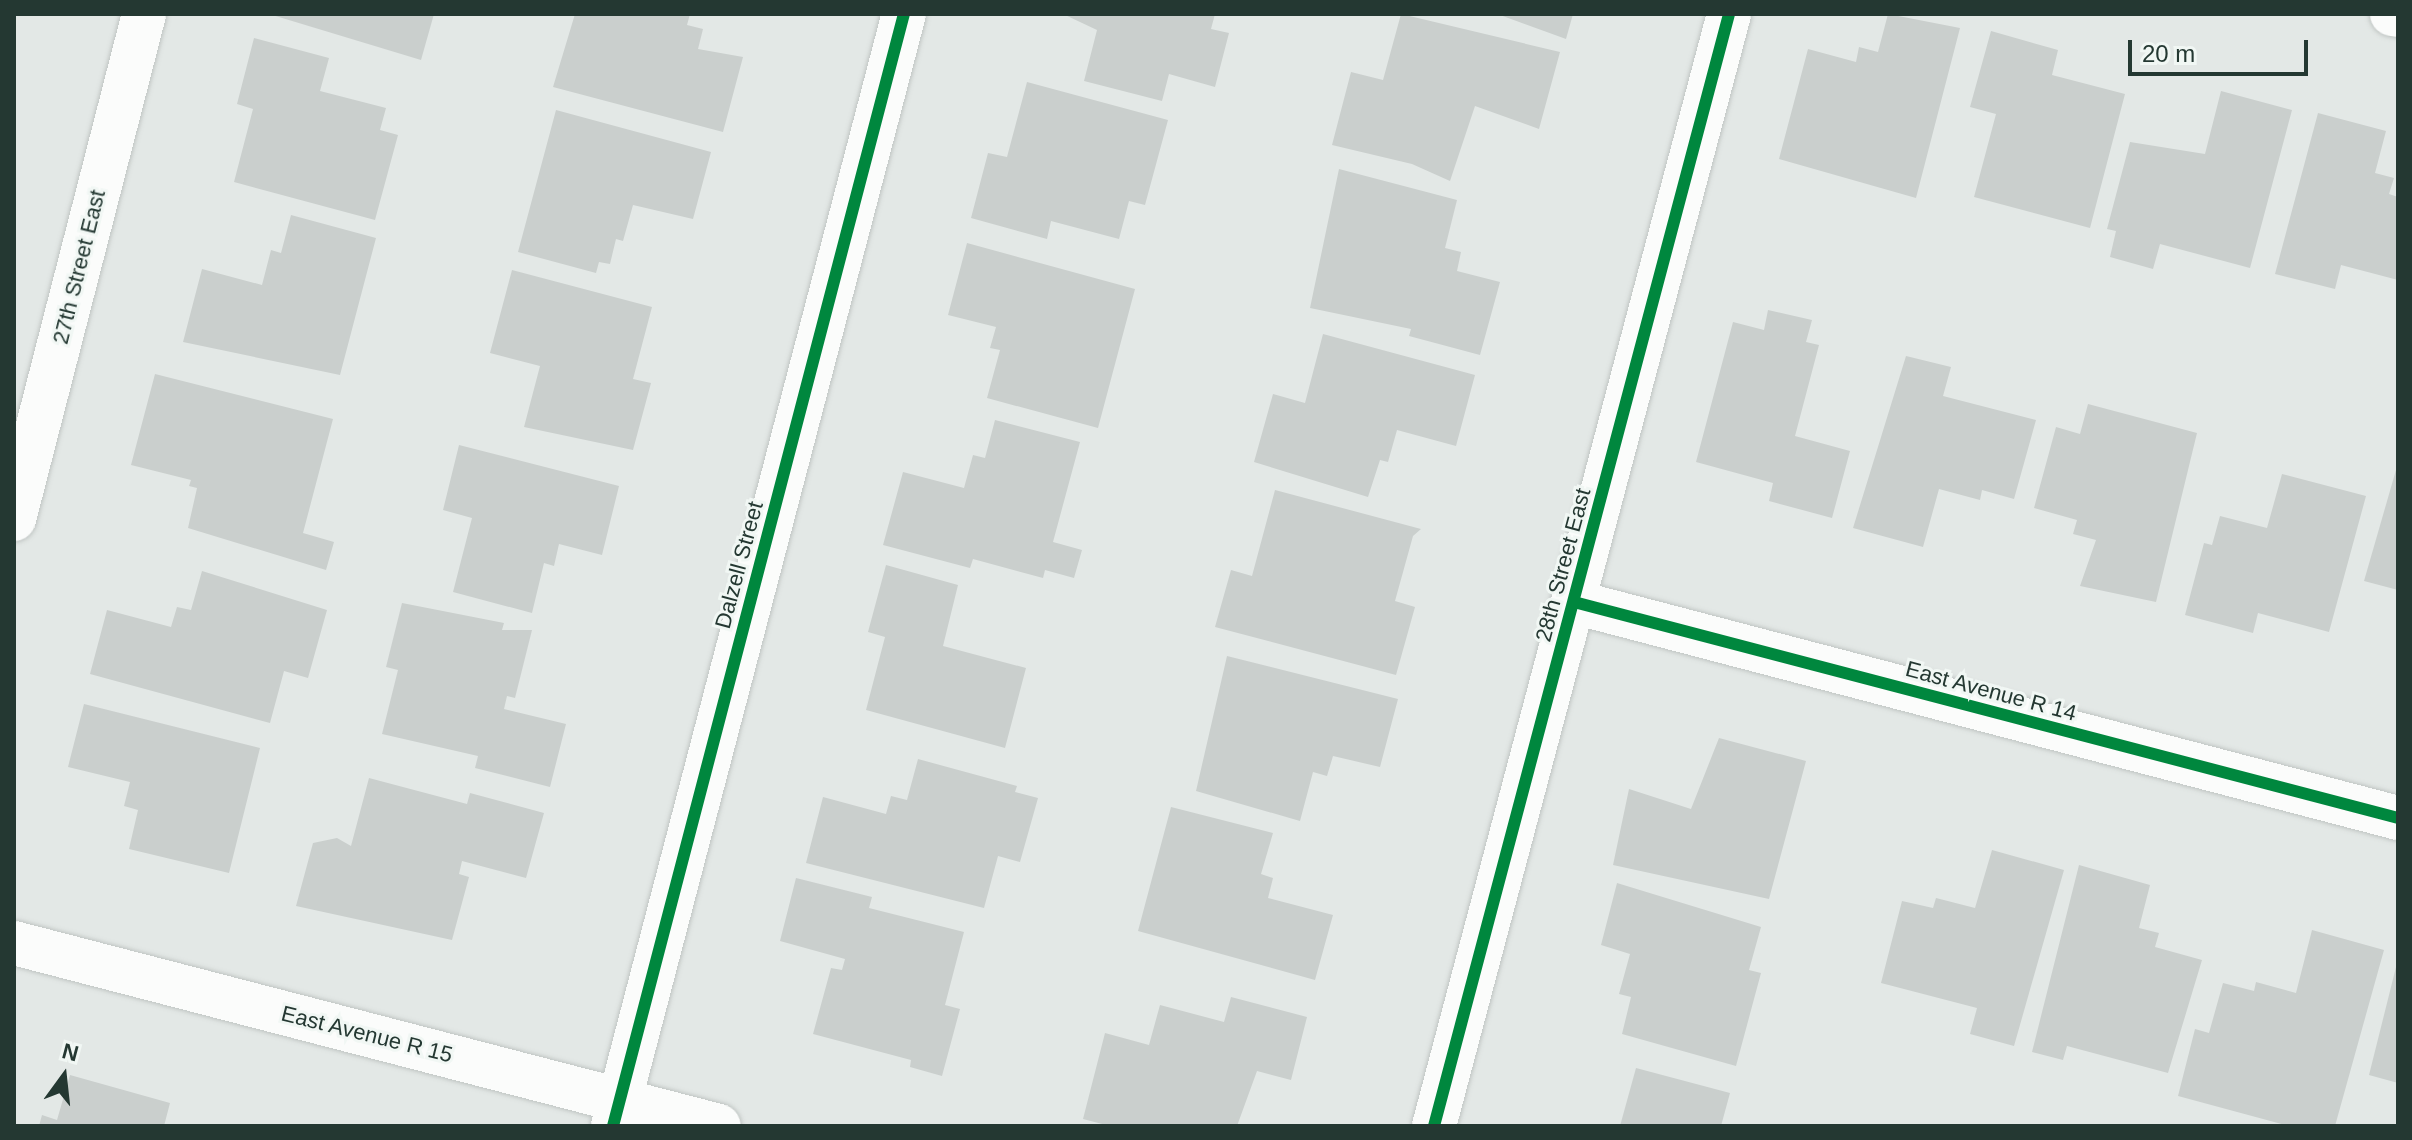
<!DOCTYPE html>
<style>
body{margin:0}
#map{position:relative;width:2412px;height:1140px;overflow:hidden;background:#e3e8e6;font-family:Helvetica,sans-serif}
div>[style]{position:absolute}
.building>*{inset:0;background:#cacfcd}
.roads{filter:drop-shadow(0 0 2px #c0c5c3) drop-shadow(0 0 2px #c0c5c3)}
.minor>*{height:44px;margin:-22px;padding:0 22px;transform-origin:22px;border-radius:22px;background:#fbfcfb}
.cycleway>*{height:12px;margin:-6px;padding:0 6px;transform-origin:6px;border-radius:6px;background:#00873e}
span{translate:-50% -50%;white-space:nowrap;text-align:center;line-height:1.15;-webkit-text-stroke:6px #f1f7f4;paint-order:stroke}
.street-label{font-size:22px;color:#243832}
.frame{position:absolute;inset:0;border:16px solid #243832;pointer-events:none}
.north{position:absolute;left:24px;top:1036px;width:80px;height:80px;-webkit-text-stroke:6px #f1f7f4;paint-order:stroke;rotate:15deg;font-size:22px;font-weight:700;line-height:32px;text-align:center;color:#243832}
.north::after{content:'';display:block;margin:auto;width:28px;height:36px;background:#243832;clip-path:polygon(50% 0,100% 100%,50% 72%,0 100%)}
.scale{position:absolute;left:2128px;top:40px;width:180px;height:36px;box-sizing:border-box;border:4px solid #243832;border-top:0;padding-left:10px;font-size:24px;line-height:28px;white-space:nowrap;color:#243832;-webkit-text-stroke:6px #f1f7f4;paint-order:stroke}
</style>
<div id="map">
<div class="building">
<i style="clip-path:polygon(269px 14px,434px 14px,421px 60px)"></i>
<i style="clip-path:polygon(575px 14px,690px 14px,687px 25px,703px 29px,698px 49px,743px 57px,723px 132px,553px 87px)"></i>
<i style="clip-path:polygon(1063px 14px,1215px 14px,1211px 29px,1229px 33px,1215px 87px,1169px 74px,1162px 101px,1084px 81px,1097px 30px)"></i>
<i style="clip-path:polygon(1401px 14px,1560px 52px,1539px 129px,1475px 106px,1450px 181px,1412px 164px,1332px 145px,1351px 72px,1383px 80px)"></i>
<i style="clip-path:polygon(1573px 14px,1566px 39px,1500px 15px,1500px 14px)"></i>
<i style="clip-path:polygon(1888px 14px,1960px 28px,1916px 198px,1779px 159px,1808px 49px,1856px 62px,1859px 47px,1878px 52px)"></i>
<i style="clip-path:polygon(1991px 31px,2058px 50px,2052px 75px,2125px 94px,2090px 228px,1974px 197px,1996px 114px,1970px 107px)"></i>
<i style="clip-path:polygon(254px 38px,329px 58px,320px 91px,386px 108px,380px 130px,398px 135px,375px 220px,234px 182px,253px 109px,237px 104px)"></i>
<i style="clip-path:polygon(1027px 82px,1168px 120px,1145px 205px,1129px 201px,1119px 239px,1051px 221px,1047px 239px,971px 218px,988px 153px,1007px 157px)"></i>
<i style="clip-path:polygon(2221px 91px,2292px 110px,2250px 268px,2160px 244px,2153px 269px,2110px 257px,2116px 231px,2107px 229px,2130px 142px,2205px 154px)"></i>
<i style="clip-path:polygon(556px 110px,711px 152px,693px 219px,633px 205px,623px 241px,616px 239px,610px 264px,599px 262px,596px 273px,518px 252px)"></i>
<i style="clip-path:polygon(2318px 113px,2386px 131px,2375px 173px,2394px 178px,2389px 194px,2398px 197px,2398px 280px,2341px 265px,2335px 289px,2275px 274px)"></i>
<i style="clip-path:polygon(1339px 169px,1457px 200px,1445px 248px,1461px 252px,1457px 271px,1500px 282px,1480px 355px,1409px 336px,1411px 329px,1310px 308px)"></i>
<i style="clip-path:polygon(291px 215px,376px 238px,340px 375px,183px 342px,202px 269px,262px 285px,271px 250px,281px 253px)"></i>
<i style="clip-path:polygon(967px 243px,1135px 289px,1098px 428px,987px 398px,1000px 350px,990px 348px,996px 327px,948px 315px)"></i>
<i style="clip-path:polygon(512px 270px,652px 307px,633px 379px,651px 383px,633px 450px,524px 427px,540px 366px,490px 353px)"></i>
<i style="clip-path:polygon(1768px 310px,1812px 320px,1806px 342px,1819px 345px,1795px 436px,1850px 451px,1832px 518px,1769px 501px,1773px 483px,1696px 462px,1733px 322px,1764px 330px)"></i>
<i style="clip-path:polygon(1323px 334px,1475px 375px,1456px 446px,1397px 430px,1388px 462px,1380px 460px,1368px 497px,1254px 462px,1273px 394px,1305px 403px)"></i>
<i style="clip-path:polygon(1906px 356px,1951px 367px,1943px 396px,2036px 420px,2014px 499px,1982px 490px,1980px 500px,1939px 489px,1923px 547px,1853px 528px)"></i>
<i style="clip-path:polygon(155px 374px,333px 419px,303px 533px,334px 542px,326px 570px,188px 528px,197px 488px,189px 486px,191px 480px,131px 465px)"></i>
<i style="clip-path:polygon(2088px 404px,2197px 433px,2156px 602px,2080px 586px,2096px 540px,2073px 534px,2077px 520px,2034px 508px,2056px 427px,2080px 434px)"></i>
<i style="clip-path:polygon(995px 420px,1080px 442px,1053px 542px,1082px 550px,1074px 578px,1045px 570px,1043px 578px,973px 559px,970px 568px,883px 545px,903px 472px,964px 488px,973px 455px,985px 458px)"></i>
<i style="clip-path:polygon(459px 445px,619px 486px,602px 555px,559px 544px,554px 566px,544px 563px,532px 613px,453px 592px,472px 518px,443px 510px)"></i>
<i style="clip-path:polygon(2398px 463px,2398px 590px,2364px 581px)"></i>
<i style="clip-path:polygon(2282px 474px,2366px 496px,2329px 632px,2258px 613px,2253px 633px,2185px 615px,2204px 543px,2212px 545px,2220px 516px,2267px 528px)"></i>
<i style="clip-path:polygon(1275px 490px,1421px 529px,1413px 536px,1395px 601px,1415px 607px,1396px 675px,1215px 627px,1231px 570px,1252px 576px)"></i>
<i style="clip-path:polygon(886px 565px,958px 585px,943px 646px,1026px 668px,1005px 748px,866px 710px,885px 637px,868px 632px)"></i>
<i style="clip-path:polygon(202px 571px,327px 610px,308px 678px,284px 671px,270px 723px,90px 674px,107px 610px,171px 627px,177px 607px,191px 610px)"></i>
<i style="clip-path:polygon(402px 603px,504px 623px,502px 630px,532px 630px,515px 698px,507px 696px,504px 709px,566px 724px,550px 787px,475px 768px,478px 756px,382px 734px,398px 670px,386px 667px)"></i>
<i style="clip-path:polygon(1227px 656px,1398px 699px,1380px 767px,1333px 756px,1327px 776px,1313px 772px,1300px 821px,1196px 791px)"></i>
<i style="clip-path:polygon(84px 704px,260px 748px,229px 873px,129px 849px,138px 810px,124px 806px,130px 782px,68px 767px)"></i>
<i style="clip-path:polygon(1719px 738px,1806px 761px,1769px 899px,1613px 865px,1629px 789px,1691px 809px)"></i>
<i style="clip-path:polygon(918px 759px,1017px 786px,1015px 792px,1038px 798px,1020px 862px,998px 856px,984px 908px,806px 863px,823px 797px,886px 814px,891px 796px,907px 800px)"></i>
<i style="clip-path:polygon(369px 778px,467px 804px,470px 793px,544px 813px,526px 878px,462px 861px,459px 874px,469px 877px,452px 940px,296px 906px,313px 843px,337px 838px,351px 846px)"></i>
<i style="clip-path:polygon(1171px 807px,1273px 833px,1261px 874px,1273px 878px,1268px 898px,1333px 915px,1315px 980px,1138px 931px)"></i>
<i style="clip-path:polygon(1992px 850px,2064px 870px,2014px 1046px,1970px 1034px,1977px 1008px,1881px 983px,1902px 901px,1933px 908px,1936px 898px,1975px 908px)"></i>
<i style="clip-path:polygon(2079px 865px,2150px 885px,2139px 928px,2159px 933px,2155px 947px,2202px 960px,2168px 1073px,2067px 1046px,2063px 1060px,2032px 1052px)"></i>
<i style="clip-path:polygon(796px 878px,872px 897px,869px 908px,964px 932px,945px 1005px,960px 1009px,942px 1076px,910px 1067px,911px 1060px,813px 1034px,831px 968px,842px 970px,845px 959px,780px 941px)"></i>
<i style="clip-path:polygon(1617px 883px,1761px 927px,1749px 970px,1761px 973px,1736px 1066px,1622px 1034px,1631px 997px,1619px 994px,1630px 954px,1601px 945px)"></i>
<i style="clip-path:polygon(2312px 930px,2384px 950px,2335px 1126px,2289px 1126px,2178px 1096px,2195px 1029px,2209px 1033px,2223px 983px,2254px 991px,2256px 982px,2296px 993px)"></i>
<i style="clip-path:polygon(2398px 959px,2398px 1083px,2369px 1075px)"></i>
<i style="clip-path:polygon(1231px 997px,1307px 1017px,1291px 1080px,1257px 1071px,1237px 1126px,1110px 1126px,1083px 1119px,1105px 1033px,1149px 1045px,1160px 1005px,1224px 1022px)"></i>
<i style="clip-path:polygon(1636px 1068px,1730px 1093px,1721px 1126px,1620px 1126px)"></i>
<i style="clip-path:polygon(70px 1075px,170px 1103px,164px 1126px,39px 1126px,42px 1115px,57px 1120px)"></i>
</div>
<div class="roads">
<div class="minor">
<i style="left:2392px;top:14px;width:6px;rotate:9deg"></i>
<i style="left:14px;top:519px;width:521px;rotate:-75.56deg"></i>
<i style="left:1574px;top:602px;width:852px;rotate:14.69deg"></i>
<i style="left:14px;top:943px;width:728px;rotate:14.55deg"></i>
<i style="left:613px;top:1126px;width:1149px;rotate:-75.34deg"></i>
<i style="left:1434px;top:1126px;width:1150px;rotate:-75.14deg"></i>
</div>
</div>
<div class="cycleway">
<i style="left:1574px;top:602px;width:852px;rotate:14.69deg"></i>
<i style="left:613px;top:1126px;width:1149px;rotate:-75.34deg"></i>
<i style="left:1434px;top:1126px;width:1150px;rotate:-75.14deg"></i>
</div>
<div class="street-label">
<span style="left:79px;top:267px;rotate:-76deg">27th Street East</span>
<span style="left:739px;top:565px;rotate:-75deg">Dalzell Street</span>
<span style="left:1563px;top:565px;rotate:-75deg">28th Street East</span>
<span style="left:1991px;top:691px;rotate:15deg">East Avenue R 14</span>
<span style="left:367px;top:1034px;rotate:14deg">East Avenue R 15</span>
</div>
<div class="frame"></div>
<div class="north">N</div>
<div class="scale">20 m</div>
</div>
